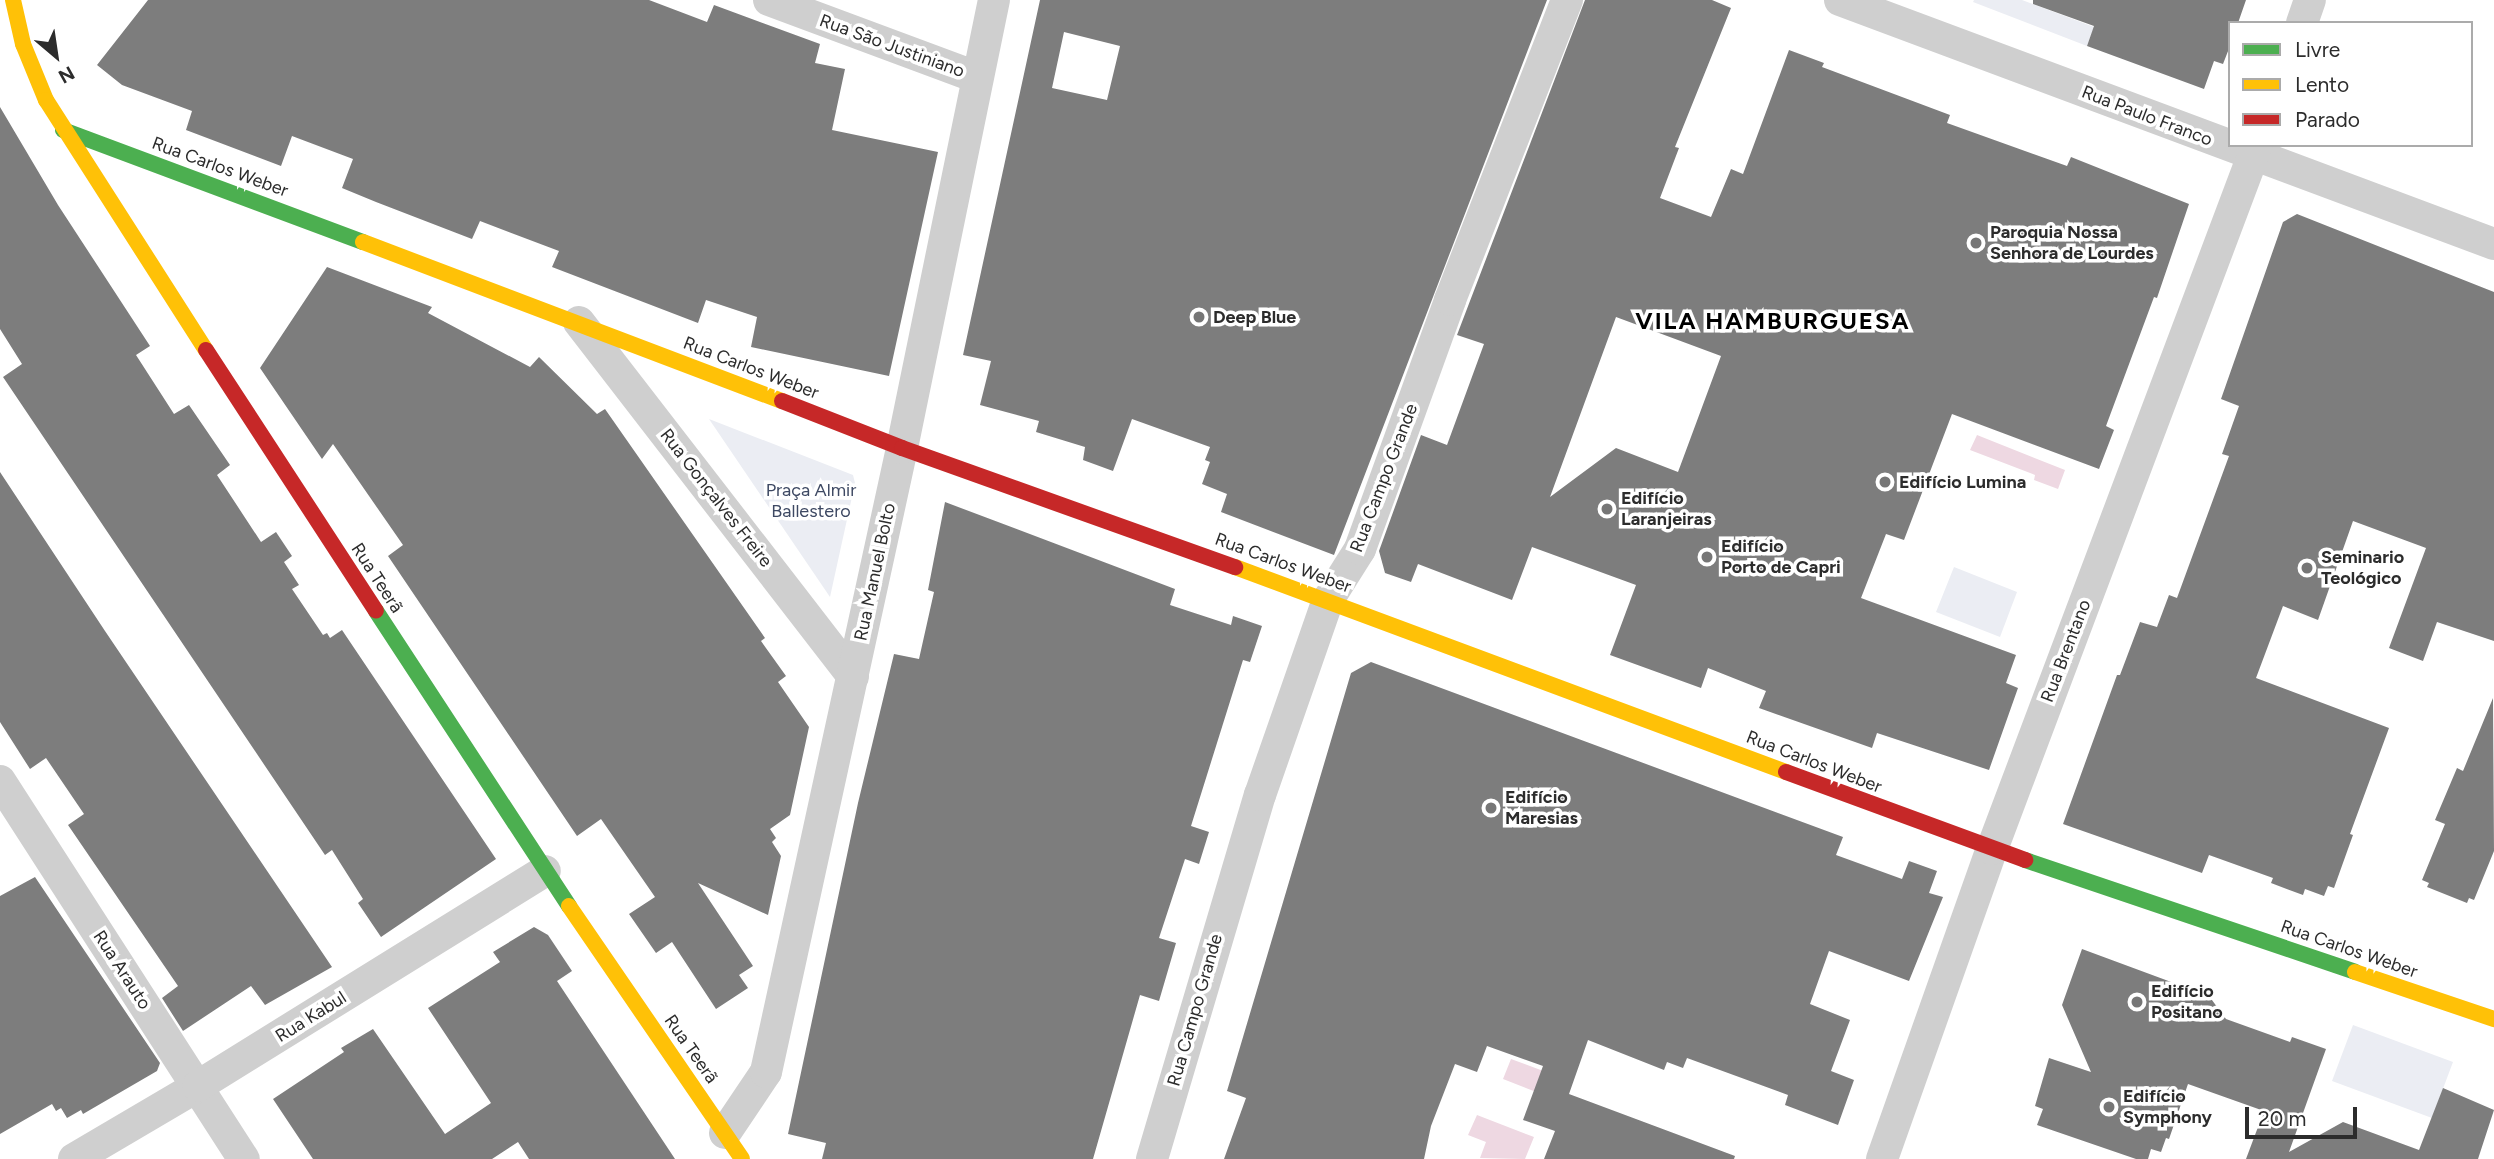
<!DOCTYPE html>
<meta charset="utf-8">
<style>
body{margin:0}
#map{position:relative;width:2494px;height:1159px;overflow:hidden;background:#fff;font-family:Figtree,sans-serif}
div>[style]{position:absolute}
.green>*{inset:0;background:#ebedf3}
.water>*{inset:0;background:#eed8e2}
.building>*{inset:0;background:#7d7d7d}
.street>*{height:32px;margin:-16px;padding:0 16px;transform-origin:16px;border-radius:16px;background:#cfcfcf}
.fast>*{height:16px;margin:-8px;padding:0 8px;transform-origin:8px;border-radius:8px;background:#4caf50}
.slow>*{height:16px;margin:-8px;padding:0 8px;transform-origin:8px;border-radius:8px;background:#ffc107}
.jam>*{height:16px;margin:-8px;padding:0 8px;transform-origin:8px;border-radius:8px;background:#c62828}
.dots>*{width:19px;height:19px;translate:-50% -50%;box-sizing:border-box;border:4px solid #fff;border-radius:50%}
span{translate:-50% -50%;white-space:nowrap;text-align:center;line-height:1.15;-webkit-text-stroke:7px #fff;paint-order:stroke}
.street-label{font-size:18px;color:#2c2c2c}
.poi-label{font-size:18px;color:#2c2c2c;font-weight:700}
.left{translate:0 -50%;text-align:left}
.park-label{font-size:18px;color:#3e4963}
.district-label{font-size:24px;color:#000;font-weight:700;letter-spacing:2px}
.legend{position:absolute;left:2228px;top:21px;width:245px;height:126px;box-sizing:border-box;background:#fff;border:2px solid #ababab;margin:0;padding:9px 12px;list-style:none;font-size:21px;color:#2c2c2c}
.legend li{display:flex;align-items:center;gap:14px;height:35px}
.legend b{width:35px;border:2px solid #ababab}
.north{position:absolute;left:21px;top:21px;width:70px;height:70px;-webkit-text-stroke:5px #fff;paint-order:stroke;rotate:151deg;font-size:19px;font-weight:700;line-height:28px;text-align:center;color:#2c2c2c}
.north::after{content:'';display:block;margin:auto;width:24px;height:32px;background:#2c2c2c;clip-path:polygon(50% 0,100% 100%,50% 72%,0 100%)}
.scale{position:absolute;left:2245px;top:1107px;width:112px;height:32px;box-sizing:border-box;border:4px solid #2c2c2c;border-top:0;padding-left:9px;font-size:21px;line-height:24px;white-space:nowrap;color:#2c2c2c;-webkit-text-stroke:5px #fff;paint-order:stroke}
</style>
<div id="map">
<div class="green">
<i style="clip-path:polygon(1974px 0,2022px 0,2094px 27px,2087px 46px,1973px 2px)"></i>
<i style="clip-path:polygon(709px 419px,853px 475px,855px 483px,830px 597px)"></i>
<i style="clip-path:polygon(1954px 567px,2017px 592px,2000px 637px,1936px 612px)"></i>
<i style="clip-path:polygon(2353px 1025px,2453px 1062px,2432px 1118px,2332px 1081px)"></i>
</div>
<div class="water">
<i style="clip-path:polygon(1977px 435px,2065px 470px,2058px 489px,2034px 480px,2035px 475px,1970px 450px)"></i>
<i style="clip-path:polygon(1511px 1059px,1562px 1078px,1554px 1099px,1503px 1079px)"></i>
<i style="clip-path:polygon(1477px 1115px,1534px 1137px,1525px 1159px,1480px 1158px,1486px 1142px,1468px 1135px)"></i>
</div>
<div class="building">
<i style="clip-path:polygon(148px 0,649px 0,707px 22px,714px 5px,820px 44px,815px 63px,845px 69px,832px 130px,938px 152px,889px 376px,751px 347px,757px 317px,706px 300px,698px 323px,552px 267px,559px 251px,480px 221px,472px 239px,376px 202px,342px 188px,353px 159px,292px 136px,281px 166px,186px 130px,192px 111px,122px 85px,97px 65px)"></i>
<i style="clip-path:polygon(evenodd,1040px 0,1547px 0,1334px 555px,1221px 512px,1227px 494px,1202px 484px,1210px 462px,1205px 460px,1210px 447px,1132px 419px,1113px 471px,1083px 460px,1085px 447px,1036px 432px,1039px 421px,980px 405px,991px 361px,963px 355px,1040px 0,1064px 32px,1120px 46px,1107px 100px,1052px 88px,1064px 32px)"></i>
<i style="clip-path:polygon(evenodd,1585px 0,1712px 0,1731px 8px,1675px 147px,1679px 148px,1660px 198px,1711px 217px,1731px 169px,1743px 174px,1789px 50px,1824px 63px,1822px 67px,1950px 115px,1947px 123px,2067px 166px,2071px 157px,2189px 204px,2157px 298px,2154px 297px,2106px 426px,2114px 430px,2099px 469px,1952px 414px,1904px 540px,1886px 534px,1861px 598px,2016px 655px,2006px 683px,2018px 688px,1989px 770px,1877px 733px,1872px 748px,1759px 708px,1766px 691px,1708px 668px,1701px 688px,1610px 655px,1636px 585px,1532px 547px,1512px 600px,1418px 564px,1411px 582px,1385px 573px,1379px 551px,1421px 435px,1447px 445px,1484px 344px,1457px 335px,1585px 0,1616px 317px,1721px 356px,1678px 472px,1616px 448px,1550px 497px,1616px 317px)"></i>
<i style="clip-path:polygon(2033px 0,2246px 0,2238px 23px,2230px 23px,2230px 46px,2223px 64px,2214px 61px,2204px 89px,2087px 46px,2094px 26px,2033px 4px)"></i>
<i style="clip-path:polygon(0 107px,58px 205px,150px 346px,136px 355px,174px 414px,189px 405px,230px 465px,217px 475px,261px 542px,276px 532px,292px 556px,284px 562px,299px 585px,292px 589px,323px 635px,327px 633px,330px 638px,342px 630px,496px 859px,381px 937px,358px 903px,363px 899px,332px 850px,325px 855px,3px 377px,22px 364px,0 329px)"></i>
<i style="clip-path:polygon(2297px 214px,2494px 292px,2494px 641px,2437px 622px,2423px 661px,2389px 648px,2426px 548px,2353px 521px,2318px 620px,2283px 606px,2256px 678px,2389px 728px,2350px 834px,2353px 835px,2334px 888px,2328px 886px,2324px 896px,2305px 889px,2303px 895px,2271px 883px,2273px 878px,2209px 855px,2202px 873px,2063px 824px,2117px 675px,2120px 675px,2140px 622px,2157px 627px,2169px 595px,2177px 598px,2229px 456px,2222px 454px,2239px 406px,2221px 399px,2283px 222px)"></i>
<i style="clip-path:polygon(327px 267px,432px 307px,428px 313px,530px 367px,539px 357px,597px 414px,605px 409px,765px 638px,761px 641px,786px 676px,778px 682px,809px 727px,790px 815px,770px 829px,776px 838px,772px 842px,781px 856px,768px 915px,698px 883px,753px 966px,739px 975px,748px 988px,716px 1009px,672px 942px,656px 953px,629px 914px,655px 897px,601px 819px,577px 836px,388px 556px,403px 545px,333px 444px,322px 459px,260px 368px)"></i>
<i style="clip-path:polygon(0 472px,105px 631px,332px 967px,265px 1005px,251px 986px,183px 1031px,162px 998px,178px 986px,68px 825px,84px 814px,46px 758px,30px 769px,0 722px)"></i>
<i style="clip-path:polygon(945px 502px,1175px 589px,1170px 605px,1231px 625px,1233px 616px,1262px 626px,1250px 662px,1243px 660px,1191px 826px,1209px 832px,1199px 864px,1185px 859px,1159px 938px,1176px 943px,1159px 1001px,1140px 995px,1093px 1159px,822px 1159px,826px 1143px,788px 1134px,858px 803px,894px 654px,919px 659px,934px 592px,928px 590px)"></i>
<i style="clip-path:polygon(1371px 662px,1843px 837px,1836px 855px,1902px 879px,1909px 861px,1937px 871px,1929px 893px,1943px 897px,1909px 981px,1829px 951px,1810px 1004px,1850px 1020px,1831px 1071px,1854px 1080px,1838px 1125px,1785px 1105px,1788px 1095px,1687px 1058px,1683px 1068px,1667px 1062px,1664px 1070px,1588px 1040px,1569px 1094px,1735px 1156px,1734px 1159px,1544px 1159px,1555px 1131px,1523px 1120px,1543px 1066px,1487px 1046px,1477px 1072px,1455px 1064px,1431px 1126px,1424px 1159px,1224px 1159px,1246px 1098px,1227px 1091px,1351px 673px)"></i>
<i style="clip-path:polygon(2493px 698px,2494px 851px,2474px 900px,2469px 898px,2467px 903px,2427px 887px,2429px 883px,2422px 880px,2445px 824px,2435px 820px,2457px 768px,2463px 771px)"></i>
<i style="clip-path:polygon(35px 877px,160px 1063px,157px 1071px,83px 1114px,81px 1110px,67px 1118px,61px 1108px,56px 1111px,52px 1104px,0 1134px,0 896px)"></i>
<i style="clip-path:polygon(534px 927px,548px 935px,572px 971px,557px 981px,675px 1159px,529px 1159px,518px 1142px,492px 1159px,313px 1159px,273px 1099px,344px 1052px,341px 1048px,373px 1029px,445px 1134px,491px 1103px,428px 1008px,500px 962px,493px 952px)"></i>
<i style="clip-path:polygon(2082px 949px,2209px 996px,2226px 1019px,2290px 1042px,2292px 1037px,2326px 1049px,2289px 1152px,2343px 1122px,2419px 1150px,2443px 1088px,2494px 1110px,2478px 1159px,2246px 1159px,2264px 1111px,2188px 1084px,2169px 1139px,2166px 1138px,2161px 1152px,2151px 1149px,2148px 1159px,2136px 1159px,2037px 1125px,2043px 1109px,2035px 1106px,2049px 1058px,2091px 1072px,2062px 1005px)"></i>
</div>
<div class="street">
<i style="left:769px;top:0;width:221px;rotate:20.4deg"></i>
<i style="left:1840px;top:0;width:698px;rotate:20.46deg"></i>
<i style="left:2302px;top:23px;width:24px;rotate:-71deg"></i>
<i style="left:579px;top:322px;width:448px;rotate:52.3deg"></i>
<i style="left:0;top:781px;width:450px;rotate:57.2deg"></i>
<i style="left:725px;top:1133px;width:73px;rotate:-56.1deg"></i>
<i style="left:766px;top:1072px;width:639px;rotate:-77.7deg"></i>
<i style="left:902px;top:448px;width:457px;rotate:-78.4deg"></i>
<i style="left:74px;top:1159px;width:144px;rotate:-30.5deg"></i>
<i style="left:198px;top:1086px;width:408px;rotate:-31.8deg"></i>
<i style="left:1152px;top:1159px;width:380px;rotate:-73.5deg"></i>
<i style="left:1260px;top:795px;width:207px;rotate:-70.8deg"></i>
<i style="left:1328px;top:600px;width:60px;rotate:-57.9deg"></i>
<i style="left:1360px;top:549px;width:265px;rotate:-70.1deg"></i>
<i style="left:1450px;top:300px;width:322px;rotate:-68.7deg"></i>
<i style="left:1882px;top:1159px;width:329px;rotate:-70.5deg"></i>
<i style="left:1992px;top:849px;width:752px;rotate:-69.37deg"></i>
</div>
<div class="fast">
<i style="left:63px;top:130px;width:320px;rotate:20.5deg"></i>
<i style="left:376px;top:611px;width:353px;rotate:56.8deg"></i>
<i style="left:2025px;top:860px;width:348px;rotate:18.7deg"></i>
</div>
<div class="slow">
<i style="left:13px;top:0;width:45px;rotate:77.2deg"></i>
<i style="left:23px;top:44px;width:61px;rotate:67.7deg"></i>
<i style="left:46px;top:100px;width:297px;rotate:57.4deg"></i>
<i style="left:363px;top:242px;width:448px;rotate:20.8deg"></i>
<i style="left:1235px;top:567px;width:588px;rotate:20.41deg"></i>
<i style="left:569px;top:906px;width:306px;rotate:55.6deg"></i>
<i style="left:2355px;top:972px;width:147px;rotate:18.7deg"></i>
</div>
<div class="jam">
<i style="left:206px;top:350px;width:311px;rotate:56.9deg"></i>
<i style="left:782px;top:401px;width:129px;rotate:21.4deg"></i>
<i style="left:902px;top:448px;width:354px;rotate:19.7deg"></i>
<i style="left:1786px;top:772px;width:255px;rotate:20.2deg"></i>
</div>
<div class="dots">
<i style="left:1976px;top:243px;background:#767676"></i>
<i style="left:1199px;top:317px;background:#767676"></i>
<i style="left:1885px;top:482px;background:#767676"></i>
<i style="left:1607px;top:509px;background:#767676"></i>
<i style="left:1707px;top:557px;background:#767676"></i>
<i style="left:2307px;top:568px;background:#767676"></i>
<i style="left:1491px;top:808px;background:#767676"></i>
<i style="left:2137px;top:1002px;background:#767676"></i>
<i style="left:2109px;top:1107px;background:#767676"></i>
</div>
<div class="street-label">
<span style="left:892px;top:46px;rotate:20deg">Rua São Justiniano</span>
<span style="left:2147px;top:116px;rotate:21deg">Rua Paulo Franco</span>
<span style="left:220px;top:167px;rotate:20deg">Rua Carlos Weber</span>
<span style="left:751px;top:368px;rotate:21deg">Rua Carlos Weber</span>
<span style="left:1384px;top:478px;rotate:-69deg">Rua Campo Grande</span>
<span style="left:716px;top:498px;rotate:52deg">Rua Gonçalves Freire</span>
<span style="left:1283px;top:563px;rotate:20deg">Rua Carlos Weber</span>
<span style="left:875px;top:572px;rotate:-78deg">Rua Manuel Bolto</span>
<span style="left:377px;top:578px;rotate:57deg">Rua Teerã</span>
<span style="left:2066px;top:651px;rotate:-69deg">Rua Brentano</span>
<span style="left:1814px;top:762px;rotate:21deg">Rua Carlos Weber</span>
<span style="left:2349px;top:949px;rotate:19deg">Rua Carlos Weber</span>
<span style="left:122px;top:970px;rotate:57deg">Rua Arauto</span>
<span style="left:1195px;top:1010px;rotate:-74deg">Rua Campo Grande</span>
<span style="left:311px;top:1017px;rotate:-32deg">Rua Kabul</span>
<span style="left:691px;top:1049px;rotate:55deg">Rua Teerã</span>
</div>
<div class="poi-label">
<span class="left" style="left:1990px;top:243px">Paroquia Nossa<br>Senhora de Lourdes</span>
<span class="left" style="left:1213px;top:317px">Deep Blue</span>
<span class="left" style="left:1899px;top:482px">Edifício Lumina</span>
<span class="left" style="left:1621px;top:509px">Edifício<br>Laranjeiras</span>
<span class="left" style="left:1721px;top:557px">Edifício<br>Porto de Capri</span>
<span class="left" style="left:2321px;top:568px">Seminario<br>Teológico</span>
<span class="left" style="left:1505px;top:808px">Edifício<br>Maresias</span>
<span class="left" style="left:2151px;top:1002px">Edifício<br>Positano</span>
<span class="left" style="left:2123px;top:1107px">Edifício<br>Symphony</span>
</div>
<div class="park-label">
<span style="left:811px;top:501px">Praça Almir<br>Ballestero</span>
</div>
<div class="district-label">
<span style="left:1773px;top:321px">VILA HAMBURGUESA</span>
</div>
<ul class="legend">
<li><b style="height:9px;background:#4caf50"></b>Livre</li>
<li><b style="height:9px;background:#ffc107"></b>Lento</li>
<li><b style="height:9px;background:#c62828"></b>Parado</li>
</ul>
<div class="north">N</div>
<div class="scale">20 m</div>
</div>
